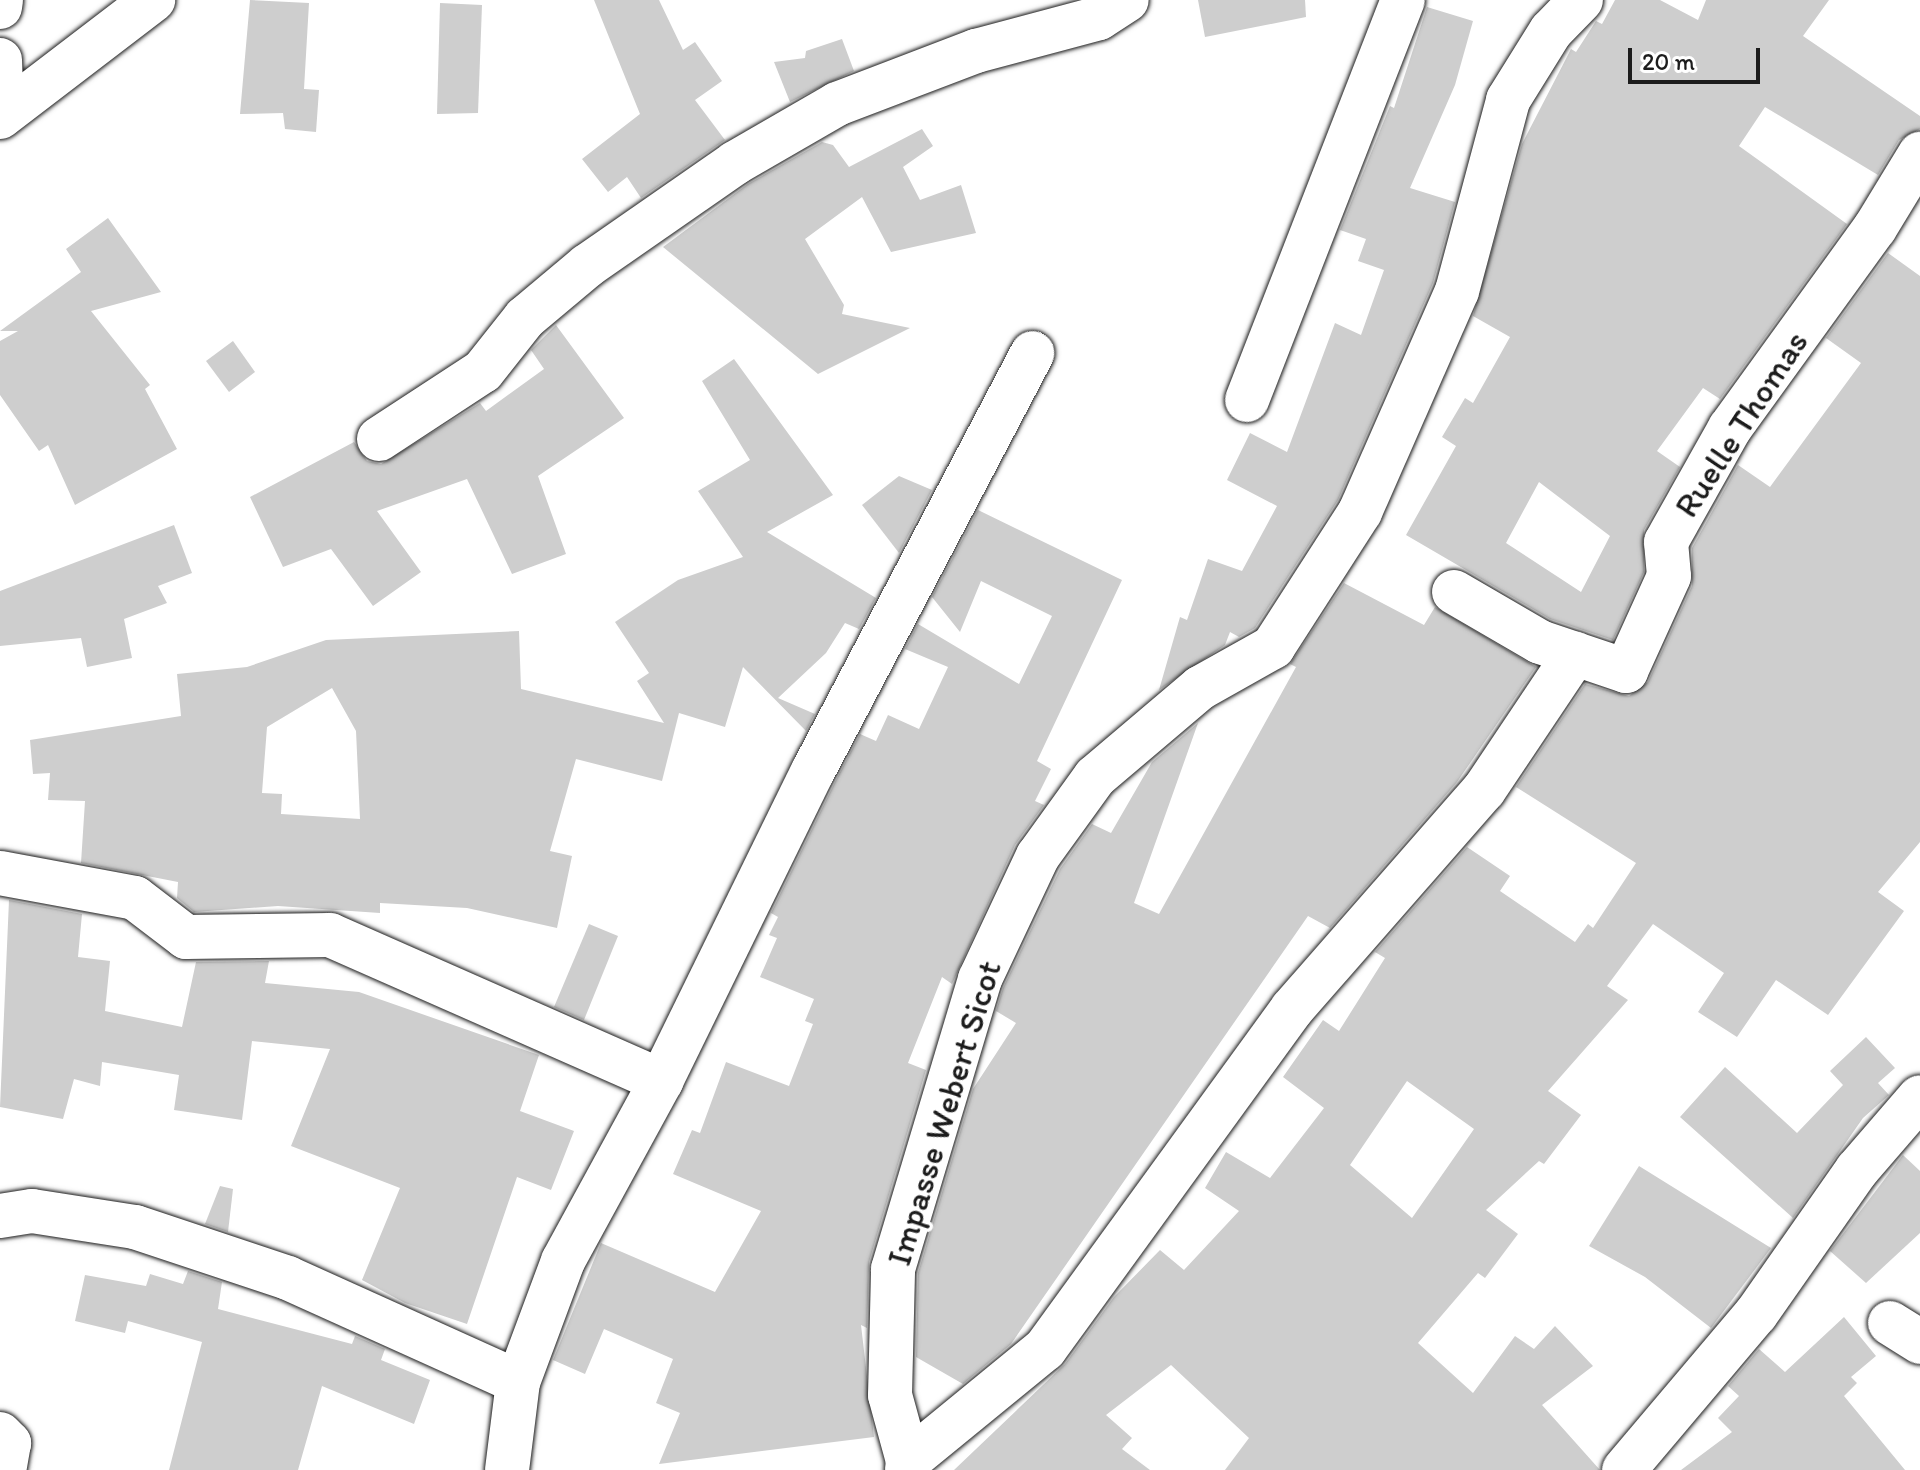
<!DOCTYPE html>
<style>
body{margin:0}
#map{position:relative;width:1920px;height:1470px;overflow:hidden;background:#fff;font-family:Itim,sans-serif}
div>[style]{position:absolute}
.building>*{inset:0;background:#cecece}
.roads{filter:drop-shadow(0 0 2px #1c1c1c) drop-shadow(0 0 2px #1c1c1c)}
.minor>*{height:44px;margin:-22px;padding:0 22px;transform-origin:22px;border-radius:22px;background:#fff}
span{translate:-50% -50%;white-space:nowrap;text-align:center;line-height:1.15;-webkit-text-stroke:7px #fff;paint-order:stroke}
.street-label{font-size:34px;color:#1c1c1c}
.scale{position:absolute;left:1628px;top:48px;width:132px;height:36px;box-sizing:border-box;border:4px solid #1c1c1c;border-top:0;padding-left:10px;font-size:24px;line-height:28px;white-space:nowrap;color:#1c1c1c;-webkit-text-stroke:6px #fff;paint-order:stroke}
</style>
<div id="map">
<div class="building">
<i style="clip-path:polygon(250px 0,309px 3px,304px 89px,319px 90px,316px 132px,285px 129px,283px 113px,240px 114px)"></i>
<i style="clip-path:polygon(594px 0,659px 0,683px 50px,695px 42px,722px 81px,695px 100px,725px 140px,641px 198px,627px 177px,608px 192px,582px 159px,640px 114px)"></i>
<i style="clip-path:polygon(1198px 0,1305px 0,1306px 17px,1205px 37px)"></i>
<i style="clip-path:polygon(evenodd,1615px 0,1660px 0,1698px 20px,1706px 0,1829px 0,1803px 36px,1920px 116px,1920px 129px,1899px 140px,1878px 175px,1765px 107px,1739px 146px,1847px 224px,1720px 399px,1703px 388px,1657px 451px,1680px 467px,1644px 530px,1644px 572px,1613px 640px,1550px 619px,1406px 535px,1456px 446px,1442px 437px,1465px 398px,1473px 403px,1510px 337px,1473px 316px,1522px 144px,1571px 49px,1576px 52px,1596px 21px,1602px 24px,1615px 0,1539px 482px,1610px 536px,1581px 592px,1506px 543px,1539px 482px)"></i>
<i style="clip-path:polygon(440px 3px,482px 5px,478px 113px,437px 114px)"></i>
<i style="clip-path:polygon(1427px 7px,1473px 21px,1455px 85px,1410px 188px,1455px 202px,1433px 283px,1338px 500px,1255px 628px,1239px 637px,1230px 632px,1225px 645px,1159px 690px,1180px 617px,1187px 620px,1208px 559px,1242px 571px,1277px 506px,1227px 480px,1250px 433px,1287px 452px,1335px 323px,1361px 335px,1384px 270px,1358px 261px,1366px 239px,1340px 230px,1390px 106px,1394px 108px)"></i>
<i style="clip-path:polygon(842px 39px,854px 71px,790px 102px,774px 62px,805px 58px,806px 51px)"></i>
<i style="clip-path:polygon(922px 129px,933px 146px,903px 167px,920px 200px,961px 185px,976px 233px,891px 252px,862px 197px,805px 239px,844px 305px,842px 314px,910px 328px,818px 374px,663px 247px,748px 184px,822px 142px,833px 145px,849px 167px)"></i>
<i style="clip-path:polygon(108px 218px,161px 292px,91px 311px,150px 385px,145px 389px,177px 449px,75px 505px,48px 445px,39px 451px,0 395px,0 341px,18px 331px,0 331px,81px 272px,66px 249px)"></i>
<i style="clip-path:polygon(evenodd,1888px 253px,1920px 276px,1920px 842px,1878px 892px,1904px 911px,1828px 1015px,1776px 980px,1737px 1037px,1698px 1012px,1724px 973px,1653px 924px,1607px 986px,1628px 1000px,1548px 1091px,1581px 1115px,1544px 1164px,1539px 1161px,1486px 1210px,1518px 1234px,1485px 1278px,1478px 1273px,1418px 1343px,1473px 1393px,1515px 1336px,1534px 1349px,1555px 1326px,1593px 1366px,1542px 1405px,1600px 1470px,1225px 1470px,1249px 1438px,1171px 1365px,1106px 1415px,1132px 1438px,1122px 1449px,1150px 1470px,954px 1470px,1065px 1364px,1114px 1297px,1160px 1250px,1184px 1270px,1239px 1211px,1205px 1188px,1226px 1152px,1270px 1178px,1324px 1108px,1283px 1077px,1323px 1020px,1339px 1031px,1385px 958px,1375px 952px,1467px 847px,1510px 876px,1500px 891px,1575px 942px,1588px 924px,1593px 928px,1636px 863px,1516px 787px,1585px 684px,1629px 696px,1648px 682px,1692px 586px,1692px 548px,1738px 465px,1770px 487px,1861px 363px,1826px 338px,1888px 253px,1407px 1081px,1474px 1129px,1412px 1218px,1350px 1165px,1407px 1081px)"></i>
<i style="clip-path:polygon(556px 325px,624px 418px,538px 476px,566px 554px,512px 574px,467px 479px,377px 511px,421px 572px,373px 606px,331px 549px,283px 567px,250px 497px,354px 442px,367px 461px,381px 464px,480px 403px,486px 411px,544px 369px,531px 350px)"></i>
<i style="clip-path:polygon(233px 341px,255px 372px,229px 392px,206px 361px)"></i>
<i style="clip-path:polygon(evenodd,734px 359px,833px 495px,767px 532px,876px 598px,859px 629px,845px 623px,826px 653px,778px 698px,815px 714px,806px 731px,743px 667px,725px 727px,679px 713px,662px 781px,576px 759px,550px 851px,572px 856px,557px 928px,467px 908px,380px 903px,380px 913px,278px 906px,194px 912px,177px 898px,178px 882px,81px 863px,85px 801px,48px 800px,50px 773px,33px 774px,30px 740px,181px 716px,177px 674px,247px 667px,326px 640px,519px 631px,521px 689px,664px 723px,637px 681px,649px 673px,615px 622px,678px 580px,743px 557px,698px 491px,750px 460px,702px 381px,734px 359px,332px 688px,356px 731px,360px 819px,281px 814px,282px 794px,262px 793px,267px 727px,332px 688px)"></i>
<i style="clip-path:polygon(899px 476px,932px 490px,899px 553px,862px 505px)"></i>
<i style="clip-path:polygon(978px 510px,1122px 580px,1037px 761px,1051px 769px,1035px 801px,1044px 805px,1015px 845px,952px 984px,942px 977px,908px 1063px,926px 1070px,869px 1262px,867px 1328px,861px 1325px,874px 1437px,659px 1464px,680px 1413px,656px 1403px,673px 1359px,604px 1329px,585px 1374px,553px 1360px,601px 1243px,715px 1292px,761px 1211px,673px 1174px,692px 1130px,700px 1133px,726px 1062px,789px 1086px,813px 1024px,805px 1021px,814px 999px,760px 977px,777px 938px,769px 935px,778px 917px,771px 913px,835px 782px,860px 734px,876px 741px,888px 715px,919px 729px,948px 667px,905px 649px,918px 624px,1019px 684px,1052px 616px,981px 581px,960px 632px,932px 597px)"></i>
<i style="clip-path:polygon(174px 525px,192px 573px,158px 586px,167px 603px,124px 619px,132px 658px,87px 667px,81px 638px,0 646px,0 591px)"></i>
<i style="clip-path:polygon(1344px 583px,1424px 625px,1435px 607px,1536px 667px,1457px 782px,1330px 928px,1308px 916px,1011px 1344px,963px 1384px,916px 1357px,918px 1273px,973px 1089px,1016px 1023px,996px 1011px,1003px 988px,1060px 869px,1092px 824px,1111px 833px,1152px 762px,1198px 723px,1134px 903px,1159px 914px,1296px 667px,1290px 664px)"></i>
<i style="clip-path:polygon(9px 900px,82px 914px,78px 957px,110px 961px,105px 1011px,182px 1027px,196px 962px,269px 961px,265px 983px,359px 992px,539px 1055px,520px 1111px,574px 1131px,551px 1190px,517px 1177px,467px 1324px,405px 1303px,362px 1280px,400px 1188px,291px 1146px,330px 1049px,252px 1041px,242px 1120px,174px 1110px,179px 1075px,102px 1062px,100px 1086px,74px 1079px,63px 1119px,0 1107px)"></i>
<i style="clip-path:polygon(589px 924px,618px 936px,584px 1020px,554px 1007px)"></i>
<i style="clip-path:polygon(1866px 1037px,1895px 1068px,1878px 1083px,1889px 1095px,1863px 1118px,1793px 1218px,1680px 1117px,1725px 1067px,1797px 1133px,1843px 1085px,1830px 1071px)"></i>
<i style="clip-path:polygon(1903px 1155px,1920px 1171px,1920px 1233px,1866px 1283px,1830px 1251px)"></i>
<i style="clip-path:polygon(1639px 1166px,1771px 1248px,1711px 1328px,1645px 1277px,1589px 1246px)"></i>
<i style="clip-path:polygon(220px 1186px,233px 1189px,228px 1232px,205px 1224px)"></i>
<i style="clip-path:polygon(188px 1271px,222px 1282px,218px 1309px,352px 1344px,355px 1336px,385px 1349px,381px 1360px,430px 1380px,414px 1424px,322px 1386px,298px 1470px,169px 1470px,202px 1342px,128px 1321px,125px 1333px,75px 1321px,85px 1275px,146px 1286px,150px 1274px,183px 1284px)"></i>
<i style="clip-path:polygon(1844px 1317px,1876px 1356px,1851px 1377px,1857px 1383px,1844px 1396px,1905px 1470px,1681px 1470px,1732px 1432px,1718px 1418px,1739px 1396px,1728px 1386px,1759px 1349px,1785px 1372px)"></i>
</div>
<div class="roads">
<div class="minor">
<i style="left:0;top:7px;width:7px;rotate:-82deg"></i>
<i style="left:0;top:60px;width:55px;rotate:87.9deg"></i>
<i style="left:0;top:117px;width:193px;rotate:-37.4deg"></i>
<i style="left:1247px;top:400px;width:429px;rotate:-68.7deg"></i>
<i style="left:379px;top:439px;width:124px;rotate:-33.2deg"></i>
<i style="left:483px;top:371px;width:68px;rotate:-51.6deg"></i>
<i style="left:525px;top:318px;width:81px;rotate:-40deg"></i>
<i style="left:587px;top:266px;width:180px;rotate:-34.8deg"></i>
<i style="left:735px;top:163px;width:118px;rotate:-30deg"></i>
<i style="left:837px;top:104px;width:149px;rotate:-20.9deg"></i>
<i style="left:976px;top:51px;width:127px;rotate:-15deg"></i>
<i style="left:1099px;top:18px;width:33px;rotate:-33deg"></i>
<i style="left:1454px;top:592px;width:99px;rotate:30.2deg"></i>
<i style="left:1540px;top:642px;width:91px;rotate:18.6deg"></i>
<i style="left:1626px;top:671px;width:104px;rotate:-65.6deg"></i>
<i style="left:1669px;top:576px;width:34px;rotate:-95deg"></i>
<i style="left:1666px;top:542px;width:131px;rotate:-60.7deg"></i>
<i style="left:1730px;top:428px;width:247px;rotate:-54.1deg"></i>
<i style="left:1875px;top:228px;width:87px;rotate:-58.7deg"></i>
<i style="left:0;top:873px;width:137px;rotate:10.5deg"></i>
<i style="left:135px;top:898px;width:64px;rotate:37.4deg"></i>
<i style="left:186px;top:937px;width:144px;rotate:-0.8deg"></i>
<i style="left:330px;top:935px;width:362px;rotate:23.8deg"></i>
<i style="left:0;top:1216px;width:32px;rotate:-9deg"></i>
<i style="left:32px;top:1211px;width:104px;rotate:8.8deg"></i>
<i style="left:135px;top:1227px;width:161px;rotate:18.4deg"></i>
<i style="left:288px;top:1278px;width:252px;rotate:24.3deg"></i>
<i style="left:1890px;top:1323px;width:36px;rotate:32deg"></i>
<i style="left:0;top:1434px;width:13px;rotate:45deg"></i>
<i style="left:9px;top:1443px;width:27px;rotate:100deg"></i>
<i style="left:908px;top:1461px;width:68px;rotate:-105.3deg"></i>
<i style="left:890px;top:1395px;width:126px;rotate:-88.6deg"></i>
<i style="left:893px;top:1269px;width:303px;rotate:-73.3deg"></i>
<i style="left:980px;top:979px;width:136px;rotate:-64.8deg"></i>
<i style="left:1038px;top:856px;width:97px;rotate:-54.2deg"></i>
<i style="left:1095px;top:777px;width:138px;rotate:-40.3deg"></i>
<i style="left:1200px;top:688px;width:84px;rotate:-29.3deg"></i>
<i style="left:1273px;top:647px;width:161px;rotate:-57.2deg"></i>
<i style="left:1360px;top:512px;width:241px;rotate:-66.3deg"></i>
<i style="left:1457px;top:291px;width:198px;rotate:-75deg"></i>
<i style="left:1508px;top:100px;width:81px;rotate:-58.1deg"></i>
<i style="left:1551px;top:31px;width:43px;rotate:-45.9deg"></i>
<i style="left:507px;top:1470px;width:89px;rotate:-82.9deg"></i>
<i style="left:518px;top:1382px;width:129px;rotate:-69.6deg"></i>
<i style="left:563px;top:1261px;width:205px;rotate:-61.4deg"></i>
<i style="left:661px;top:1081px;width:345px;rotate:-63.9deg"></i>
<i style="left:813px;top:771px;width:472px;rotate:-62.3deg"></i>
<i style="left:907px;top:1470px;width:9px;rotate:-84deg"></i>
<i style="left:908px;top:1461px;width:177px;rotate:-39.3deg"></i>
<i style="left:1045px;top:1349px;width:420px;rotate:-54deg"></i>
<i style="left:1292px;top:1009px;width:291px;rotate:-48.8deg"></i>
<i style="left:1484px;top:790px;width:164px;rotate:-56.2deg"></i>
<i style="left:1624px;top:1470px;width:204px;rotate:-49.8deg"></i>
<i style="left:1756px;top:1314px;width:176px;rotate:-55deg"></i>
<i style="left:1857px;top:1170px;width:96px;rotate:-49.2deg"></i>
</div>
</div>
<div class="street-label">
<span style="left:1741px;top:424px;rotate:-57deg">Ruelle Thomas</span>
<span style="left:944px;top:1113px;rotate:-73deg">Impasse Webert Sicot</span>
</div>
<div class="scale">20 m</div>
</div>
